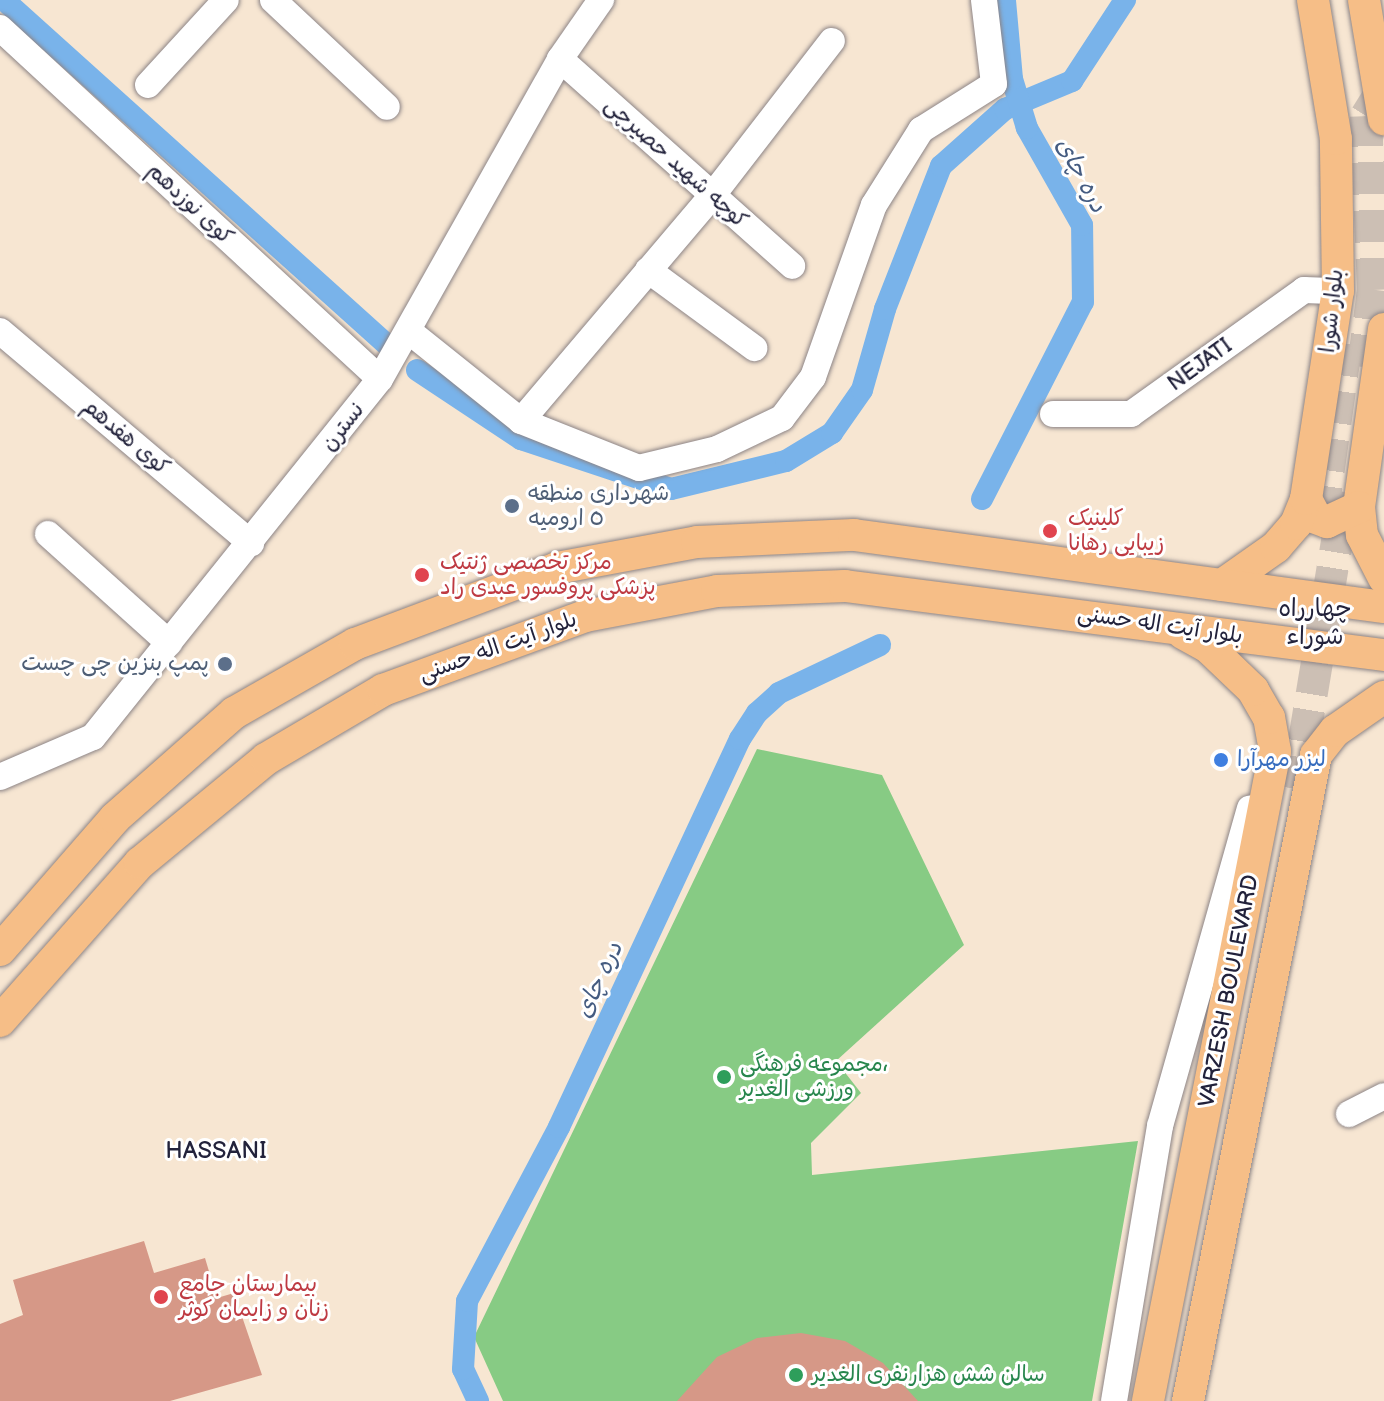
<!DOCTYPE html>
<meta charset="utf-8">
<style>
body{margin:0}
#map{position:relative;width:1384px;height:1401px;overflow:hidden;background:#f7e6d2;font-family:"Balsamiq Sans","Playpen Sans Arabic",sans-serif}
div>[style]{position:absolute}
.green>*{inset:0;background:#87cb84}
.canal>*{height:22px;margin:-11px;padding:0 11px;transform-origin:11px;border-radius:11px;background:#79b3ea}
.building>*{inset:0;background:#d69887}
.major-tunnel>*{height:32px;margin-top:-16px;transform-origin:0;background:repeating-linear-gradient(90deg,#ccbfb4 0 32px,transparent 0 48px)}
.roads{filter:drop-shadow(0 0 2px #8c8486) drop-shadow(0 0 2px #8c8486)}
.minor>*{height:26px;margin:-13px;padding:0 13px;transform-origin:13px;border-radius:13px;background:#fff}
.major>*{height:32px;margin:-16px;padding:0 16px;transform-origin:16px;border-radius:16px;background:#f6be87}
.dots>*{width:22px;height:22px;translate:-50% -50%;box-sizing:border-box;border:4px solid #fff;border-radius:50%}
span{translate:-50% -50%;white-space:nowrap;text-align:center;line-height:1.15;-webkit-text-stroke:6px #fff;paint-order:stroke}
.street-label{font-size:22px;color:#22223b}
.service-label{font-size:22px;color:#4e5e75}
.left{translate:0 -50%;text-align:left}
.right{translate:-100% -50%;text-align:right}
.health-label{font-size:22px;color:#be3a42}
.shop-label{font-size:22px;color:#366cbe}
.leisure-label{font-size:22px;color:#27864d}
.water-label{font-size:24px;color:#455c81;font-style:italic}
.neighbourhood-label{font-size:24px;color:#22223b}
</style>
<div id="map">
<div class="green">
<i style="clip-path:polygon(757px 749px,882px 775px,964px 945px,836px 1061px,861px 1093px,811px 1143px,812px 1175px,1138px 1141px,1092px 1401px,503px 1401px,474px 1337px)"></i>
</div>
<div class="canal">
<i style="left:4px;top:0;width:514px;rotate:42deg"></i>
<i style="left:417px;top:370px;width:125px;rotate:33.6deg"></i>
<i style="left:521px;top:439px;width:158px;rotate:18.4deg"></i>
<i style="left:671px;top:489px;width:118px;rotate:-13.7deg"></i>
<i style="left:786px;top:461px;width:54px;rotate:-31.3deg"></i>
<i style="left:832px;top:433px;width:52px;rotate:-55.1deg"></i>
<i style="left:862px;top:390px;width:84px;rotate:-74.1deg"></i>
<i style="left:885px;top:309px;width:154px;rotate:-68.6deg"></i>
<i style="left:941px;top:166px;width:86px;rotate:-41.7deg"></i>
<i style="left:1005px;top:109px;width:73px;rotate:-22.7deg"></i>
<i style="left:1072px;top:81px;width:97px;rotate:-56.8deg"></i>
<i style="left:982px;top:499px;width:221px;rotate:-62.9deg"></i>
<i style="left:1083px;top:302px;width:77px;rotate:-90.7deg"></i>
<i style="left:1082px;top:225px;width:112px;rotate:-119.6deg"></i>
<i style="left:1027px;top:128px;width:51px;rotate:-107deg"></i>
<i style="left:1012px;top:79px;width:79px;rotate:-95.1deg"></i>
<i style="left:478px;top:1401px;width:35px;rotate:-115deg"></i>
<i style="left:463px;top:1369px;width:68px;rotate:-86.6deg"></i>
<i style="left:467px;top:1301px;width:197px;rotate:-62.1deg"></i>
<i style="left:559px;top:1127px;width:428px;rotate:-65deg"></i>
<i style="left:740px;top:739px;width:31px;rotate:-57deg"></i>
<i style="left:757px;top:713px;width:30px;rotate:-42deg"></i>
<i style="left:779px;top:693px;width:112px;rotate:-25.4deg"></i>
</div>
<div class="building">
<i style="clip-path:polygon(144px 1241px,154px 1273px,205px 1258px,217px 1298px,234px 1293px,262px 1375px,170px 1401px,0 1401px,0 1324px,23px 1315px,13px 1280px)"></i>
<i style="clip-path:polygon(801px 1333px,845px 1341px,883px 1363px,918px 1401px,677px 1401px,717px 1357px,757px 1338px)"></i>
</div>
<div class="major-tunnel">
<i style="left:1363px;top:367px;width:78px;rotate:-82.6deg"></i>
<i style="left:1373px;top:290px;width:174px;rotate:-92.3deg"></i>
<i style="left:1366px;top:116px;width:26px;rotate:-58deg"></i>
<i style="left:1322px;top:518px;width:186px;rotate:-82deg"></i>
<i style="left:1296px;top:789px;width:301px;rotate:-80.6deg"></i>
</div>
<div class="roads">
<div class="minor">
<i style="left:273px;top:0;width:156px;rotate:43.2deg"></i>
<i style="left:0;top:28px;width:517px;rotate:42.73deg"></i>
<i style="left:560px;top:59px;width:311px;rotate:41.7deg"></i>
<i style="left:148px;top:85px;width:115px;rotate:-47.5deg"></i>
<i style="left:648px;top:270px;width:132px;rotate:36.3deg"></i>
<i style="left:0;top:331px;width:329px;rotate:40.2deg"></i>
<i style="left:410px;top:332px;width:142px;rotate:38.7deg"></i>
<i style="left:521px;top:421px;width:127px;rotate:21.7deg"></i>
<i style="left:639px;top:468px;width:80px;rotate:-13.7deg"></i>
<i style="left:717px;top:449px;width:72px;rotate:-25.5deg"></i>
<i style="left:782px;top:418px;width:51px;rotate:-52.9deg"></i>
<i style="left:813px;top:377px;width:182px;rotate:-70.5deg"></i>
<i style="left:874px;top:205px;width:89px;rotate:-57.9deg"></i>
<i style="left:921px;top:130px;width:86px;rotate:-32.2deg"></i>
<i style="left:994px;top:84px;width:85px;rotate:-96.8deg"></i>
<i style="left:1053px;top:414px;width:78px"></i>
<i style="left:1131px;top:414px;width:213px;rotate:-35.6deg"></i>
<i style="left:1304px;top:290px;width:34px;rotate:2deg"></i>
<i style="left:521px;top:421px;width:295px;rotate:-49.7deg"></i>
<i style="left:712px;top:196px;width:196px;rotate:-52.3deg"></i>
<i style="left:48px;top:534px;width:163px;rotate:42deg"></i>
<i style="left:0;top:777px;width:101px;rotate:-23.3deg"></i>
<i style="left:93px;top:737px;width:459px;rotate:-51.3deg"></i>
<i style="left:380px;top:379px;width:367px;rotate:-60.6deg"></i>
<i style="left:560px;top:59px;width:72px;rotate:-55.2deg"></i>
<i style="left:1349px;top:1114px;width:39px;rotate:-27deg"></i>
<i style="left:1114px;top:1401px;width:279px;rotate:-80.5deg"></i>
<i style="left:1160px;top:1126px;width:330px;rotate:-74.2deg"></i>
</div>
<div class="major">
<i style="left:1364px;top:0;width:121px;rotate:80.5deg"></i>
<i style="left:1384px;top:329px;width:180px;rotate:98deg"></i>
<i style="left:1359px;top:507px;width:28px;rotate:84deg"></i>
<i style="left:1362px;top:535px;width:48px;rotate:62.9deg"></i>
<i style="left:1306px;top:499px;width:21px;rotate:62deg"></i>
<i style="left:1316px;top:518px;width:12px;rotate:20deg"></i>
<i style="left:1327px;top:522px;width:35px;rotate:-25deg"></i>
<i style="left:1222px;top:585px;width:66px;rotate:-35.1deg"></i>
<i style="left:1276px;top:547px;width:30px;rotate:-49deg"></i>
<i style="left:1296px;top:524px;width:27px;rotate:-68deg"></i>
<i style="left:1306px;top:499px;width:210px;rotate:-81.3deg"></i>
<i style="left:1338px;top:291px;width:152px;rotate:-90.8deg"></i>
<i style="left:1336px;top:139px;width:141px;rotate:-99.4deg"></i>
<i style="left:0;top:950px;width:175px;rotate:-48.9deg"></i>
<i style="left:115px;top:818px;width:159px;rotate:-41.4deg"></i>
<i style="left:234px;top:713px;width:139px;rotate:-29.7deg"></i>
<i style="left:355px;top:644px;width:216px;rotate:-20.6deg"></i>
<i style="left:557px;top:568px;width:142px;rotate:-10.5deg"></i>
<i style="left:697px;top:542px;width:157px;rotate:-2.6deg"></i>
<i style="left:854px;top:535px;width:535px;rotate:7.74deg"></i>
<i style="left:0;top:1021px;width:211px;rotate:-48.5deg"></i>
<i style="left:140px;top:863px;width:163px;rotate:-39.5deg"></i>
<i style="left:266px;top:759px;width:136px;rotate:-30.5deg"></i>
<i style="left:383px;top:690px;width:215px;rotate:-20.1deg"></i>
<i style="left:585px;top:616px;width:134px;rotate:-10.7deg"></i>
<i style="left:717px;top:591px;width:128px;rotate:-2.2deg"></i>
<i style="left:845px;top:586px;width:543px;rotate:7.3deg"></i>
<i style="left:1148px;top:1401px;width:662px;rotate:-78.94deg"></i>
<i style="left:1275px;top:751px;width:34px;rotate:-100deg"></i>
<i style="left:1269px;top:718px;width:32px;rotate:-120deg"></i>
<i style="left:1253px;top:690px;width:62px;rotate:-136.3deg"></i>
<i style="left:1208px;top:647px;width:29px;rotate:-151deg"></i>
<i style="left:1188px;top:1401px;width:659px;rotate:-78.79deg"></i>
<i style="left:1316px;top:755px;width:31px;rotate:-52deg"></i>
<i style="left:1335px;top:731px;width:60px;rotate:-34.8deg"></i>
</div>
</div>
<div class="dots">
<i style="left:512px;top:506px;background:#5c6f8a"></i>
<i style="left:1050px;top:531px;background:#e0444e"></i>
<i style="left:422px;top:575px;background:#e0444e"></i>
<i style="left:225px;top:664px;background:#5c6f8a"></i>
<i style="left:1221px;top:760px;background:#3f7fe0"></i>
<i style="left:724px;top:1077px;background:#2e9e5b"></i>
<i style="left:161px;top:1297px;background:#e0444e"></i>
<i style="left:796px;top:1375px;background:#2e9e5b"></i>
</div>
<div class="street-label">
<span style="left:676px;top:163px;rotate:42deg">کوچه شهید حصیرچی</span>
<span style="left:190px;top:204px;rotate:43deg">کوی نوزدهم</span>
<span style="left:1332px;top:311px;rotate:-84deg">بلوار شورا</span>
<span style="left:1200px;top:365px;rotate:-36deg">NEJATI</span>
<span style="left:343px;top:427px;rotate:-52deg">نسترن</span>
<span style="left:126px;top:437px;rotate:40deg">کوی هفدهم</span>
<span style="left:1160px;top:625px;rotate:8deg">بلوار آیت اله حسنی</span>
<span style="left:498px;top:647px;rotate:-20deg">بلوار آیت اله حسنی</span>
<span style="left:1229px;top:991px;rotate:-79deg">VARZESH BOULEVARD</span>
</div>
<div class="service-label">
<span class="left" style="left:528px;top:506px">شهردارى منطقه<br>٥ ارومیه</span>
<span class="right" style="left:209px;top:664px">پمپ بنزین چى چست</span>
</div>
<div class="health-label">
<span class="left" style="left:1068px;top:531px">کلینیک<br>زیبایی رهانا</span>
<span class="left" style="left:440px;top:575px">مرکز تخصصی ژنتیک<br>پزشکی پروفسور عبدی راد</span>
<span class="left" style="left:179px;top:1297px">بیمارستان جامع<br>زنان و زایمان کوثر</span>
</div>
<div class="shop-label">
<span class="left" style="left:1237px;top:760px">لیزر مهرآرا</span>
</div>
<div class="leisure-label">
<span class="left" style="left:740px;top:1077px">مجموعه فرهنگی،<br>ورزشی الغدیر</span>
<span class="left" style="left:812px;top:1375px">سالن شش هزارنفری الغدیر</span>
</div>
<div class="water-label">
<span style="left:1081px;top:175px;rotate:62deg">دره چای</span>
<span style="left:599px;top:980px;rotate:-65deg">دره چای</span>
</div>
<div class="neighbourhood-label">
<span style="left:1315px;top:623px">چهارراه<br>شوراء</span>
<span style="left:216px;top:1151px">HASSANI</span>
</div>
</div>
